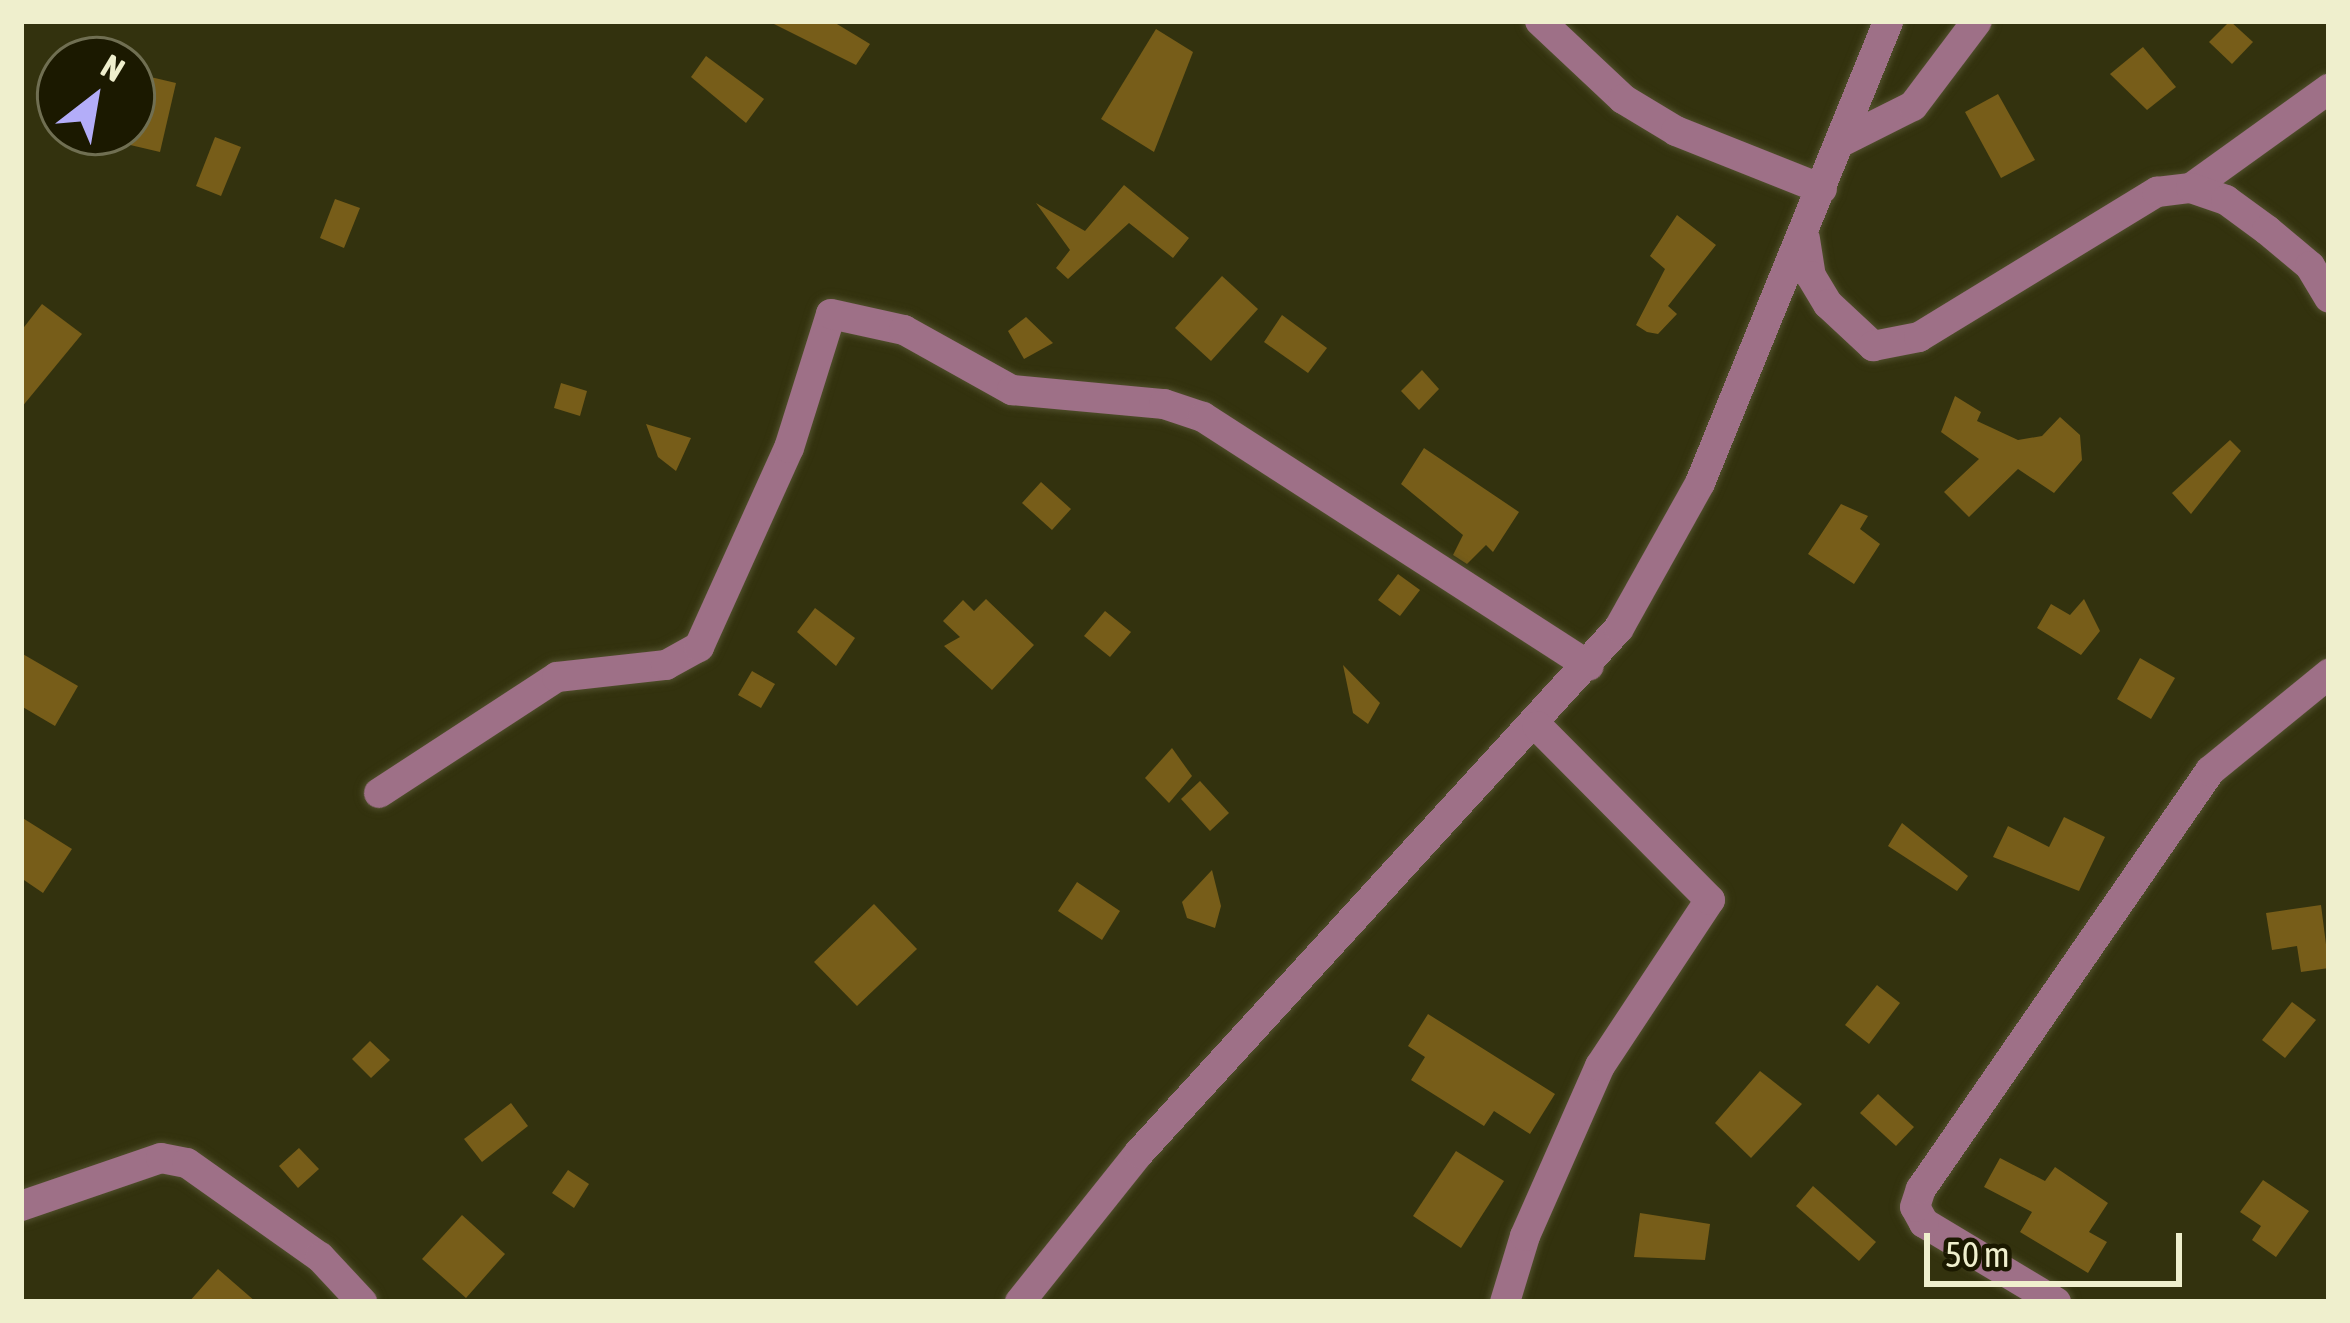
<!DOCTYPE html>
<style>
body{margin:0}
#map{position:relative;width:2350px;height:1323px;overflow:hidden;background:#33320e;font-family:"Asap Condensed",sans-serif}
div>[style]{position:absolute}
.building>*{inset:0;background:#775d19}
.roads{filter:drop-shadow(0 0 3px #51502d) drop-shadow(0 0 3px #51502d)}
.minor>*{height:30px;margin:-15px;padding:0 15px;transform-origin:15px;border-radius:15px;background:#9e7087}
span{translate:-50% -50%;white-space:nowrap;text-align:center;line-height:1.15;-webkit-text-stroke:9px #1b1900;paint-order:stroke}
.frame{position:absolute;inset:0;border:24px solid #efefcd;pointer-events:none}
.north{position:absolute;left:36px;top:36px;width:120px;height:120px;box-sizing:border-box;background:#1b1900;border:3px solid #706f52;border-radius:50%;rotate:31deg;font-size:33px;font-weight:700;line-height:48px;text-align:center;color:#efefcd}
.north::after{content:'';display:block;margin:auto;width:42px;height:54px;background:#b3adf9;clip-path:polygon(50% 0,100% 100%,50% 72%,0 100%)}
.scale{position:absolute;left:1924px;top:1233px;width:258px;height:54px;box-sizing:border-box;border:6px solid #efefcd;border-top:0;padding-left:15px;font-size:36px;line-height:42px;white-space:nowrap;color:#efefcd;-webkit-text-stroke:9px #1b1900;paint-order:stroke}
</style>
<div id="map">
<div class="building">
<i style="clip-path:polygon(768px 21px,832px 21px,870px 44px,856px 65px)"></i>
<i style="clip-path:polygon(2230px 21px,2253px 42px,2232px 64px,2209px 42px)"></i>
<i style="clip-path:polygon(1156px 29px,1193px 52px,1154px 152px,1101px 119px)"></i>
<i style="clip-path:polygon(2143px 47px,2176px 87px,2147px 110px,2110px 74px)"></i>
<i style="clip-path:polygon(706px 56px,764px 99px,746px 123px,691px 77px)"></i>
<i style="clip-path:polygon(142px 75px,176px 83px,160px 152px,126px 144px)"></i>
<i style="clip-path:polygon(1998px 94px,2035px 160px,2001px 178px,1965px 112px)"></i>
<i style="clip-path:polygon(215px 137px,241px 147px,221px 196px,196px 186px)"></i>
<i style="clip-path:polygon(1124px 185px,1189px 238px,1173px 258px,1129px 223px,1068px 279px,1056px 268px,1070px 250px,1036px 203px,1085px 231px)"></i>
<i style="clip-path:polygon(335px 199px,360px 208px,344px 248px,320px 238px)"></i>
<i style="clip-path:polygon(1677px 215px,1716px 245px,1668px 306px,1677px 314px,1658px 334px,1647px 332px,1636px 325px,1665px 269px,1650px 256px)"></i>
<i style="clip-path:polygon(1222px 276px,1258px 309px,1211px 361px,1175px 328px)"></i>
<i style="clip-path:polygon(42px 304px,82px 334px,21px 408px,21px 331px)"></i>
<i style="clip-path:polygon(1282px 315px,1327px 348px,1308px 373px,1264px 342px)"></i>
<i style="clip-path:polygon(1026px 317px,1053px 343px,1024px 359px,1008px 331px)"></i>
<i style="clip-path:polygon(1422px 370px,1439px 389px,1419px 410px,1401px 391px)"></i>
<i style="clip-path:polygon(561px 383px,587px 391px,580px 416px,554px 408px)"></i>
<i style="clip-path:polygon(1955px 396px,1981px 412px,1977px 421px,2018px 440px,2042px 436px,2060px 417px,2080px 435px,2082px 460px,2054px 493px,2018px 469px,1969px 517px,1944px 492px,1979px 459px,1941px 432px)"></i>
<i style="clip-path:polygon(646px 424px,691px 438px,676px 471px,658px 457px)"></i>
<i style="clip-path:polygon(2230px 440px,2241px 451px,2191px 514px,2172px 493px)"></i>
<i style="clip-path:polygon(1424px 448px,1519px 512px,1493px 552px,1486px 545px,1467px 564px,1453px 555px,1463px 535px,1401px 484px)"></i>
<i style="clip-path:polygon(1041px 482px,1071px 509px,1052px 530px,1022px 503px)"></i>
<i style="clip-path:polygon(1841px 504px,1868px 516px,1860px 529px,1880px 544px,1854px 584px,1808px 554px)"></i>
<i style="clip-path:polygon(1398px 574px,1420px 590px,1400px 616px,1378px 600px)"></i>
<i style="clip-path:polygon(986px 599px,1034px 645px,992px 690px,944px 646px,960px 637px,943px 621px,963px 600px,974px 611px)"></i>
<i style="clip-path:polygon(2084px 599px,2100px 631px,2081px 655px,2037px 628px,2051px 604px,2070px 615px)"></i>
<i style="clip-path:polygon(815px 608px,855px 638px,836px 666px,797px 632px)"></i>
<i style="clip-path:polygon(1105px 611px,1131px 632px,1110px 657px,1084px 636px)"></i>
<i style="clip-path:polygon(21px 653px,78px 686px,55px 726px,21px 706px)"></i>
<i style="clip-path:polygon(2140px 658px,2175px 678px,2151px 719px,2117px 699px)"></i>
<i style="clip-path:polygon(1343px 665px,1380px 703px,1368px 724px,1353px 713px)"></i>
<i style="clip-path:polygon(752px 671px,775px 684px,761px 708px,738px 695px)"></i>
<i style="clip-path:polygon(1172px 748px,1192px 776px,1169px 803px,1145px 778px)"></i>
<i style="clip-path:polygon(1200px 781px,1229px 813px,1210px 831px,1181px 799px)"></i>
<i style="clip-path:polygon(21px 817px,72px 849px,43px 893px,21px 878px)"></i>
<i style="clip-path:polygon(2064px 817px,2105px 837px,2079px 891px,1993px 857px,2008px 826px,2049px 847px)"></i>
<i style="clip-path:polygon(1902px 823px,1968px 876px,1957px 891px,1888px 846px)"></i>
<i style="clip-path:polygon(1212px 870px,1221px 906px,1215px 928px,1187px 918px,1182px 902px)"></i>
<i style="clip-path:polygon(1077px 882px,1120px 911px,1102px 940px,1058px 911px)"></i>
<i style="clip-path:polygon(874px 904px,917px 949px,857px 1006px,814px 962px)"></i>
<i style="clip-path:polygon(2321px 905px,2329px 968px,2301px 972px,2297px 946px,2272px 950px,2266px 913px)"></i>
<i style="clip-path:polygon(1877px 985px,1900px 1003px,1869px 1044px,1845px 1025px)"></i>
<i style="clip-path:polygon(2292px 1002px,2316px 1020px,2285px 1058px,2262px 1040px)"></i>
<i style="clip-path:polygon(1428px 1014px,1555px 1094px,1530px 1134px,1494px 1111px,1484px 1126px,1411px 1080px,1425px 1057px,1408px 1046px)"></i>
<i style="clip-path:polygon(370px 1041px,390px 1060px,371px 1078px,352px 1059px)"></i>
<i style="clip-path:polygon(1760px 1071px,1802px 1104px,1751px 1158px,1715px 1123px)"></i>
<i style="clip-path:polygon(1878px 1094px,1914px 1127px,1896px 1146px,1860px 1113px)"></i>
<i style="clip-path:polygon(511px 1103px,528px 1126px,482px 1162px,464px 1139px)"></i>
<i style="clip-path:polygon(299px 1148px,319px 1169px,298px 1188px,279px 1166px)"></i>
<i style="clip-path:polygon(1456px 1151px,1504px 1181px,1461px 1248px,1413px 1216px)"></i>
<i style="clip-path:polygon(2000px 1158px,2045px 1181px,2055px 1167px,2108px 1203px,2089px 1232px,2107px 1242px,2088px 1273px,2020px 1232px,2032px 1212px,1984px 1187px)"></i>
<i style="clip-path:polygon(568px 1170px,589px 1184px,574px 1208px,552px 1193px)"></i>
<i style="clip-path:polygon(2263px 1180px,2309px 1211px,2276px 1257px,2252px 1240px,2261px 1226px,2240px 1212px)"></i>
<i style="clip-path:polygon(1813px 1186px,1876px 1242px,1859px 1261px,1796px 1206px)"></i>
<i style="clip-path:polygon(1640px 1213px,1710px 1224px,1705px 1260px,1634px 1257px)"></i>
<i style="clip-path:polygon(462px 1215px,505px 1254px,466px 1298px,422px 1259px)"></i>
<i style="clip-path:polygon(218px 1269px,256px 1302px,189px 1302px)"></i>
</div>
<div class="roads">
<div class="minor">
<i style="left:1540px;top:21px;width:114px;rotate:43.2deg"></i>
<i style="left:1623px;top:99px;width:62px;rotate:31.1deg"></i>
<i style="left:1676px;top:131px;width:157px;rotate:21.7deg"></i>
<i style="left:1841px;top:142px;width:80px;rotate:-26.6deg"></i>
<i style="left:1913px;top:106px;width:106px;rotate:-53deg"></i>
<i style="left:2191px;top:188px;width:170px;rotate:-35.7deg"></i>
<i style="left:1805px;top:239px;width:37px;rotate:81deg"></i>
<i style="left:1811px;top:276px;width:33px;rotate:59deg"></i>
<i style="left:1828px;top:304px;width:62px;rotate:43deg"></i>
<i style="left:1873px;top:346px;width:47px;rotate:-11.1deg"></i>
<i style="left:1919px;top:337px;width:279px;rotate:-31.4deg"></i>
<i style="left:2157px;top:192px;width:34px;rotate:-7deg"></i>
<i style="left:2191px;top:188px;width:37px;rotate:19deg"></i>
<i style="left:2226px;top:200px;width:51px;rotate:36.2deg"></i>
<i style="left:2267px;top:230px;width:56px;rotate:39.9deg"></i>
<i style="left:2310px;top:266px;width:37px;rotate:59deg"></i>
<i style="left:379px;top:793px;width:212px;rotate:-33.1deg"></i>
<i style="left:557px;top:677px;width:110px;rotate:-6.3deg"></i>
<i style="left:666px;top:665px;width:38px;rotate:-29deg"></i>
<i style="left:699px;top:647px;width:218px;rotate:-65.7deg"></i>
<i style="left:789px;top:448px;width:140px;rotate:-72.6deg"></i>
<i style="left:831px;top:314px;width:75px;rotate:12.4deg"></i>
<i style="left:904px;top:330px;width:124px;rotate:29.1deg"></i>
<i style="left:1012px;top:390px;width:153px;rotate:5.3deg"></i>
<i style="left:1164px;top:404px;width:41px;rotate:18.4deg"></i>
<i style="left:1203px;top:417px;width:459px;rotate:32.8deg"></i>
<i style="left:21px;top:1206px;width:148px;rotate:-18.9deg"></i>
<i style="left:161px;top:1158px;width:26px;rotate:11deg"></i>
<i style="left:187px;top:1163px;width:163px;rotate:35.3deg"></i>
<i style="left:320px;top:1257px;width:62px;rotate:47deg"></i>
<i style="left:1020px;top:1302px;width:191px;rotate:-51.4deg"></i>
<i style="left:1139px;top:1153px;width:711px;rotate:-47.56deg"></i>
<i style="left:1619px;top:628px;width:166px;rotate:-60.8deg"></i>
<i style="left:1700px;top:483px;width:499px;rotate:-67.8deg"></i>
<i style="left:1505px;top:1302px;width:69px;rotate:-73.1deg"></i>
<i style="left:1525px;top:1236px;width:186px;rotate:-66.2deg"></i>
<i style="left:1600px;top:1066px;width:199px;rotate:-56.5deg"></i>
<i style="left:1710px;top:900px;width:245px;rotate:-134.8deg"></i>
<i style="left:2056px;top:1302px;width:154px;rotate:-149.1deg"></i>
<i style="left:1924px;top:1223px;width:18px;rotate:-119deg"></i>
<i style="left:1915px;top:1207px;width:19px;rotate:-72deg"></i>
<i style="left:1921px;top:1189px;width:508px;rotate:-55.34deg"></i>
<i style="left:2210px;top:771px;width:154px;rotate:-39.2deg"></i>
</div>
</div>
<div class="frame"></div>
<div class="north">N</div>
<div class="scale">50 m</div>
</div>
